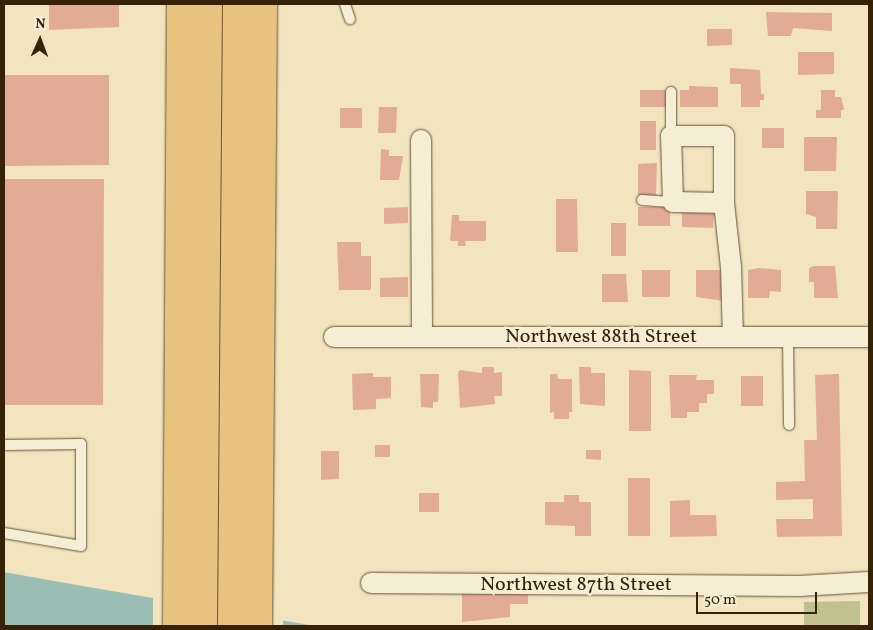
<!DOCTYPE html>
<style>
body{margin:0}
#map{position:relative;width:873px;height:630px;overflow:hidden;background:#f1e4be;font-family:Vollkorn,serif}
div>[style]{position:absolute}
.green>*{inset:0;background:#c0c28e}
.water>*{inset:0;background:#9bbeb4}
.pier>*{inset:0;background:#f1e4be}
.building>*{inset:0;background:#e2ab95}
.roads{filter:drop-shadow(0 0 1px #645236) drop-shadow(0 0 1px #645236)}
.lane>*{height:10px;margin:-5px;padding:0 5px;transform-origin:5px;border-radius:5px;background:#f6edd5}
.street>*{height:20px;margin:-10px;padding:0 10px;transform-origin:10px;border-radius:10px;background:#f6edd5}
.highway>*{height:28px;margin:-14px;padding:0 14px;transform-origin:14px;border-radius:14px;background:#e8c27f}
span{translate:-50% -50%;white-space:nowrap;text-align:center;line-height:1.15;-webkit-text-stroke:4.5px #f6edd5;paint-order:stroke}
.street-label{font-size:20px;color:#352208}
.frame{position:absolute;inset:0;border:5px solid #352208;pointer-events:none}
.north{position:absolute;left:15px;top:15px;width:50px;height:50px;-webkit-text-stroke:4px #f6edd5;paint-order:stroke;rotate:2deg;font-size:14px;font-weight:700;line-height:20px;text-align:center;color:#352208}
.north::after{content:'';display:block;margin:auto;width:18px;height:22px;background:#352208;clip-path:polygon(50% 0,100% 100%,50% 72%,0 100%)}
.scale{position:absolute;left:696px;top:592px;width:121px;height:22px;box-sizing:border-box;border:2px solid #352208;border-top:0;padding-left:6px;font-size:15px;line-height:18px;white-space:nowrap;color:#352208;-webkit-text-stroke:4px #f6edd5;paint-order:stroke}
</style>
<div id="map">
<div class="green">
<i style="clip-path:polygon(860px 601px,860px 626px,804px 626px,804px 602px)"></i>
</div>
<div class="water">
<i style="clip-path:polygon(4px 572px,71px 584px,315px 626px,4px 626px)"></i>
</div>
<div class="pier">
<i style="clip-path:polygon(153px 596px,283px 618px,283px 626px,153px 626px)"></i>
</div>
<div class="building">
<i style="clip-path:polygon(49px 4px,119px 4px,119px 27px,49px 30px)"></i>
<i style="clip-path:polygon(766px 12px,832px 13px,832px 31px,793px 28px,791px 36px,768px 36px)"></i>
<i style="clip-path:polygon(707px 29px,732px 29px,732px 45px,707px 46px)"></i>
<i style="clip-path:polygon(798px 52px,834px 52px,834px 74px,798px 75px)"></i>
<i style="clip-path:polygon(730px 68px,760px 70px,761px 94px,764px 94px,764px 100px,760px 100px,760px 107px,741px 107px,741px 84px,730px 84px)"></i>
<i style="clip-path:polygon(4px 75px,109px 75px,109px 165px,4px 166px)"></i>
<i style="clip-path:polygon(689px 86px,718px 87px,718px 107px,680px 107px,680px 90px,689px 90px)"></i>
<i style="clip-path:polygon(640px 90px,666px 90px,666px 107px,640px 107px)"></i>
<i style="clip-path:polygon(821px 90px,835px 90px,835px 97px,841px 97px,844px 110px,841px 110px,841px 118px,816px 118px,816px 110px,821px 110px)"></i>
<i style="clip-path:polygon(379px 107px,397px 107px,396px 133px,378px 133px)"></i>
<i style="clip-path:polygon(340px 108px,362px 108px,362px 128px,340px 128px)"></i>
<i style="clip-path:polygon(640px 121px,656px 121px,656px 150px,640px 150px)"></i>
<i style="clip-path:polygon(762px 128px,784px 128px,784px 148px,762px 148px)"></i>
<i style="clip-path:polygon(804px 137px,837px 137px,836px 171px,804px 171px)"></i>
<i style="clip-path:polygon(381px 149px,389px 150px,389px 156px,403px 156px,399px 180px,380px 180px)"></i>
<i style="clip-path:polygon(657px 163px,656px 195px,638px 195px,638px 164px)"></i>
<i style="clip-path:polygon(4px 179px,104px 179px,103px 405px,4px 405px)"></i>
<i style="clip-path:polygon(806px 191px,838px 191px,837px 229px,816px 229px,816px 217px,806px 214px)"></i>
<i style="clip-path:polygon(556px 199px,577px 199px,578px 252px,556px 252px)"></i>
<i style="clip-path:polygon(408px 207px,408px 223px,384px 224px,384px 208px)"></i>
<i style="clip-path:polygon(638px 207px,670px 207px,670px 226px,638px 226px)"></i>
<i style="clip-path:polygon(682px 209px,714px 210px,713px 228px,682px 227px)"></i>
<i style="clip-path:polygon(452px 215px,459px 215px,459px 221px,486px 221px,486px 241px,465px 241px,466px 246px,458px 246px,458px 241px,450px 241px)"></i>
<i style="clip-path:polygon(611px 223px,626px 223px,626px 256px,611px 256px)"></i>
<i style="clip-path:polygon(337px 242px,361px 242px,361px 256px,371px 256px,371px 290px,339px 290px)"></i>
<i style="clip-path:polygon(814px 266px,835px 266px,838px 298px,814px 298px,814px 282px,809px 282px,809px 268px)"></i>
<i style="clip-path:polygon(759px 268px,781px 270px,781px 292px,770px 291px,769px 298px,748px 298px,748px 270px)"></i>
<i style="clip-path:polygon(642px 270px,670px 270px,670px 297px,642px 297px)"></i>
<i style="clip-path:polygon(696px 270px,723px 270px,724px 301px,696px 297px)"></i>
<i style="clip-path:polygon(602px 274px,626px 274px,628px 302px,602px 302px)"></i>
<i style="clip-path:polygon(408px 277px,408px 297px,380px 297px,380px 278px)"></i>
<i style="clip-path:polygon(482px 367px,494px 367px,494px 373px,502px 372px,502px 396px,494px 396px,495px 404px,460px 408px,458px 373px,460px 370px,482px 373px)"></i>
<i style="clip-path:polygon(579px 367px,591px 367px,591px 373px,605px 373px,605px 406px,580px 404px)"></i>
<i style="clip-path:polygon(629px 370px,651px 371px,651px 431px,629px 431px)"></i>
<i style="clip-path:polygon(373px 373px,373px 377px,391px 377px,391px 398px,376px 399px,376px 409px,353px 410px,352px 374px)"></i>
<i style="clip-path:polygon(420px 374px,439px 374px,438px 402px,433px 402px,433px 408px,421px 407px)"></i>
<i style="clip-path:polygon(550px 374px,557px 374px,558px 379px,572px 379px,572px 412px,569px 412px,569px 419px,554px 419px,554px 412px,550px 413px)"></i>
<i style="clip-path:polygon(839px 374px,842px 536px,777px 537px,776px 519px,813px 519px,813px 499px,776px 500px,776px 482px,805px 481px,804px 440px,817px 440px,815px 375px)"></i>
<i style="clip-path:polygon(669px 375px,697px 375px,696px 380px,714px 380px,714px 394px,707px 394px,707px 403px,699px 403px,699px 412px,687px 412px,687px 418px,671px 418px)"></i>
<i style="clip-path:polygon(741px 376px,763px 376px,763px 406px,741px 406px)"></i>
<i style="clip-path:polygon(375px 445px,390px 445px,390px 457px,375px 457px)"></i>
<i style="clip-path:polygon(586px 450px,601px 450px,601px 460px,586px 459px)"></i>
<i style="clip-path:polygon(321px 451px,339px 451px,339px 479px,321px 480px)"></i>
<i style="clip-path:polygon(628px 478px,650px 478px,650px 536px,628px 536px)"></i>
<i style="clip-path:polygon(419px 493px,439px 493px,439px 512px,419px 512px)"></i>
<i style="clip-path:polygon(564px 495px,579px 495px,579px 502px,591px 502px,591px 536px,575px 536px,575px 526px,545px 525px,545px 502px,564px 502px)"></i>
<i style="clip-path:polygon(690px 500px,690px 515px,716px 515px,717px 536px,670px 537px,670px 501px)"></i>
<i style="clip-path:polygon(528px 586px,528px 604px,510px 604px,510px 617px,462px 622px,462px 590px)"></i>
</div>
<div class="roads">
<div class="lane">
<i style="left:345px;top:4px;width:16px;rotate:72deg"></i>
<i style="left:671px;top:92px;width:44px;rotate:90deg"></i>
<i style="left:642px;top:200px;width:31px;rotate:4deg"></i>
<i style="left:788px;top:337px;width:88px;rotate:89.3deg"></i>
<i style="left:4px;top:445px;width:77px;rotate:-0.7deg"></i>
<i style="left:81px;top:444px;width:102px;rotate:90deg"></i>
<i style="left:81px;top:546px;width:78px;rotate:-170.4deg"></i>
</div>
<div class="street">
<i style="left:421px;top:140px;width:197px;rotate:89.7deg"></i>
<i style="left:724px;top:203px;width:51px;rotate:-178.9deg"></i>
<i style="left:673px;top:202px;width:66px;rotate:-91.7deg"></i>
<i style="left:671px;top:136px;width:53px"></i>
<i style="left:724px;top:136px;width:67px;rotate:90deg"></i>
<i style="left:724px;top:203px;width:64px;rotate:83.8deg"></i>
<i style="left:731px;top:267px;width:70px;rotate:88.4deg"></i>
<i style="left:334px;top:337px;width:535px"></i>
<i style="left:371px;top:583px;width:428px;rotate:0.4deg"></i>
<i style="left:799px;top:586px;width:70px;rotate:-3.3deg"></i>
</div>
<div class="highway">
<i style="left:177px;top:626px;width:622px;rotate:-89.63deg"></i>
<i style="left:203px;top:626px;width:622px;rotate:-89.54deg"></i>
<i style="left:232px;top:626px;width:622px;rotate:-89.54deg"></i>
<i style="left:258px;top:626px;width:622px;rotate:-89.54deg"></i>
</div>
</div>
<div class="street-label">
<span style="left:601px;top:337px">Northwest 88th Street</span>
<span style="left:576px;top:585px">Northwest 87th Street</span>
</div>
<div class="frame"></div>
<div class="north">N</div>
<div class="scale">50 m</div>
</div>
